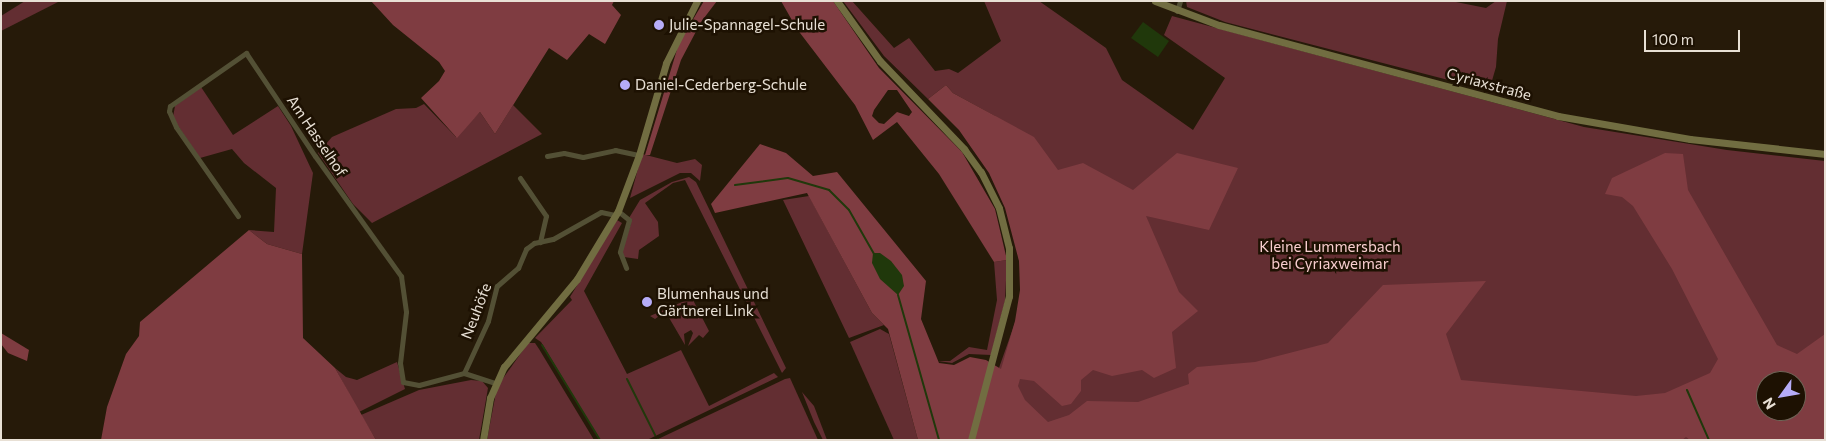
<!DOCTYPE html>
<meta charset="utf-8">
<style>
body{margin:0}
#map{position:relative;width:1826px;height:441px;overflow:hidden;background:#261a09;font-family:Commissioner,sans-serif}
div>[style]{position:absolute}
.green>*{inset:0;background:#632e32}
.forest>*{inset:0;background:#7f3c41}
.water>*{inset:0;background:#20380b}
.stream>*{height:2px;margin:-1px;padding:0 1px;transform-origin:1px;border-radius:1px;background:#20380b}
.street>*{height:5px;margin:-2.5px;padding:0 2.5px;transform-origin:2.5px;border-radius:2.5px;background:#535035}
.secondary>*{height:7px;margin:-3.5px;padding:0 3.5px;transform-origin:3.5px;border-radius:3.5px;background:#716d41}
.dots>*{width:14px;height:14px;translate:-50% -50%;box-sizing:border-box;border:2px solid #1d1102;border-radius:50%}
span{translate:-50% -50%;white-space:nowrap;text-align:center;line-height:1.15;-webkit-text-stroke:5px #1d1102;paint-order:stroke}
.poi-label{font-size:15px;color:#e8e0d5}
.left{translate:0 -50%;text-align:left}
.street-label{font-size:15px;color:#e8e0d5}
.park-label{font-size:15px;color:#f9cecf}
.frame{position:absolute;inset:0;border:2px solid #e8e0d5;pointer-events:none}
.north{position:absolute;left:1756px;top:371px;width:50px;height:50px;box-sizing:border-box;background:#1d1102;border:1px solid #6e6456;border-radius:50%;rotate:238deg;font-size:14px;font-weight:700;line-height:20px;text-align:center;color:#e8e0d5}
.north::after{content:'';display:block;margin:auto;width:18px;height:22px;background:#b6acf8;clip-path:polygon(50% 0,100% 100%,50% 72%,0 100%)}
.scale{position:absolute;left:1644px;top:30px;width:96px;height:22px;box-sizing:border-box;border:2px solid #e8e0d5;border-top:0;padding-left:6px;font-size:15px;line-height:18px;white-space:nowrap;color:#e8e0d5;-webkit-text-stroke:4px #1d1102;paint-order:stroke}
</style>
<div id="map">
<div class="green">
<i style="clip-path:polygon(25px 1px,60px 1px,1px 31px,1px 16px)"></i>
<i style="clip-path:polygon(evenodd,843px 1px,852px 1px,894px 48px,909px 38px,935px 71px,949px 69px,958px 73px,1001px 41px,984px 1px,1039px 1px,1106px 48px,1122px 80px,1193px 130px,1225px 78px,1164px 35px,1172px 16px,1584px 127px,1727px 150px,1825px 161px,1825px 440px,981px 440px,989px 396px,1017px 317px,1022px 278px,995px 116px,953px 93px,946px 85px,928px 99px,884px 56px,843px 1px,1766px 381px,1796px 381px,1796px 411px,1766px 411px,1766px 381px)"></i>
<i style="clip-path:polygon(1186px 1px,1451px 1px,1486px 8px,1496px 1px,1507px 1px,1498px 39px,1496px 67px,1491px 84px,1483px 89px,1225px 22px,1187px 7px)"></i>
<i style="clip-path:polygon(201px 87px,233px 135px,278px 106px,291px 126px,313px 173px,302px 254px,267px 244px,249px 230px,274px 232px,276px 188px,244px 163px,232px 149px,200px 158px,178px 126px,173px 117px,175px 106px)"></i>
<i style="clip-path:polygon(424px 104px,456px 137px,480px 112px,495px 134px,513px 105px,542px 134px,372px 223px,353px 204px,318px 153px,332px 137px,396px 109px,416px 108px)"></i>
<i style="clip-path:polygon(642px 154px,677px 163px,695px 159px,702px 165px,700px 181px,691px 173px,680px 173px,630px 198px)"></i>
<i style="clip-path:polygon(689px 177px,696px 182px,786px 368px,782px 373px,685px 180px,673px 183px,645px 203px,658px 222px,659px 236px,639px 250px,638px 259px,624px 257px,622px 252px,631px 223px,629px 218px,640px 200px,672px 182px)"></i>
<i style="clip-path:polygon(809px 196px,872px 313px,884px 325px,849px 338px,783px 200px)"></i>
<i style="clip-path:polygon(617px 220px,622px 223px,584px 291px,627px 374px,681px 350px,709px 406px,774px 373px,778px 377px,647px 440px,600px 440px,541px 342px,535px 338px,572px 300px,570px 297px)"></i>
<i style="clip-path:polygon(1007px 260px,1005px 301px,991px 355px,969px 354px,952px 363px,938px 361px,950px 361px,969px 347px,987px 350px,997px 300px,994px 262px)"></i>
<i style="clip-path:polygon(689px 299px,693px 300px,709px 331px,703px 338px,699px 335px,688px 346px,693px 333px,691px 330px,684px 334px,685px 345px,668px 316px,662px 314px,655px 319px,650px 316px)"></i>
<i style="clip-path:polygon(880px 329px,889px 334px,918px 440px,894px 440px,850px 342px)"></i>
<i style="clip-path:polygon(528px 343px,535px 343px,539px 349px,594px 440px,487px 440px,497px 387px)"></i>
<i style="clip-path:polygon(397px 362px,405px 389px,359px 412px,335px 368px,346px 377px,357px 380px)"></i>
<i style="clip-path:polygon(790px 378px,818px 440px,656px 440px,785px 379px)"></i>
<i style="clip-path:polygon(471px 380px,482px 381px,488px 388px,479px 440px,376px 440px,361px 415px,419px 390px)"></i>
<i style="clip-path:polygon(802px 392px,814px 406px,827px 440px,823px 440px,814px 422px)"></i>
</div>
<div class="forest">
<i style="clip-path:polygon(371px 1px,614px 1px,612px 5px,621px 15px,605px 44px,589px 34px,567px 60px,549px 48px,495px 134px,480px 112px,457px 138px,421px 98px,439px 81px,445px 71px,439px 62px,393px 25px)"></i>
<i style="clip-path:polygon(704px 1px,717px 1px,701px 22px,681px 60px,650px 155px,645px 155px,679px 43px)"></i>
<i style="clip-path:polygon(evenodd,781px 1px,833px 1px,879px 68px,962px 152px,995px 209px,1007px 260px,994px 262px,939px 174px,897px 122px,873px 140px,855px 105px,797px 29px,781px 1px,888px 90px,897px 90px,912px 112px,909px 116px,897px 112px,884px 124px,879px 123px,872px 116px,874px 110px,888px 90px)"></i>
<i style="clip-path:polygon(evenodd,946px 85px,953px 93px,1034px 137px,1058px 170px,1083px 163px,1133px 190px,1177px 153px,1238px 168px,1209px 230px,1146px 216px,1179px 292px,1198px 311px,1172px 332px,1176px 368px,1154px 378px,1142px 370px,1112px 376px,1093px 370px,1081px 380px,1081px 391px,1071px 404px,1062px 406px,1034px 381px,1020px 379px,1018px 386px,1025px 400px,1048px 422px,1069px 415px,1087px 401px,1138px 402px,1189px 384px,1188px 374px,1197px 367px,1255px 362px,1328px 343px,1383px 285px,1486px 281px,1446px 334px,1461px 380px,1636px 396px,1665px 393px,1710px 373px,1718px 359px,1672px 269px,1633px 206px,1622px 197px,1605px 194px,1612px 178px,1665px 153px,1683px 154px,1688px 190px,1777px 345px,1797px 354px,1825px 334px,1825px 440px,1690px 440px,1686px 437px,1682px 440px,918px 440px,888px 329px,872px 313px,807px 193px,715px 213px,711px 204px,760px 144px,786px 153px,813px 176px,837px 172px,926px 281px,921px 319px,939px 363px,954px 365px,970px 357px,986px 360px,1001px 369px,1015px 321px,1020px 290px,1019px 261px,1005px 208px,989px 173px,959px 130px,928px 99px,946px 85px,1766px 381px,1796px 381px,1796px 411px,1766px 411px,1766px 381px)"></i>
<i style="clip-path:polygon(249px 230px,267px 244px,302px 254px,303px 338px,335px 368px,376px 440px,101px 440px,107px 407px,126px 354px,139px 336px,140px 322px)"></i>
<i style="clip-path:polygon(1px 333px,29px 350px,27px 361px,8px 353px,1px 344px)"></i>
</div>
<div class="water">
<i style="clip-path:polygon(1143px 22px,1169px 41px,1158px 57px,1131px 38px)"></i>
<i style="clip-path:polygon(873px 253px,880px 253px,891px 261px,902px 275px,904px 286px,898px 295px,880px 279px,872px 263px)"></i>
</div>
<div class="stream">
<i style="left:735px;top:185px;width:53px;rotate:-7.5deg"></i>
<i style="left:788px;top:178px;width:43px;rotate:16.3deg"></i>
<i style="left:829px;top:190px;width:28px;rotate:45deg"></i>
<i style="left:849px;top:210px;width:51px;rotate:60.4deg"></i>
<i style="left:898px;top:295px;width:151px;rotate:74.2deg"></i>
<i style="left:542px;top:345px;width:111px;rotate:58.6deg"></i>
<i style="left:627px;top:379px;width:63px;rotate:63.4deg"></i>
<i style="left:1687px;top:390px;width:55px;rotate:66.3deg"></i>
<i style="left:658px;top:439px;width:1px;rotate:90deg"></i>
</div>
<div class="street">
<i style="left:1177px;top:11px;width:10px;rotate:-73deg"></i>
<i style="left:547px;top:156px;width:17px;rotate:-10deg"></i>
<i style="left:564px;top:153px;width:19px;rotate:12deg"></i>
<i style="left:583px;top:157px;width:33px;rotate:-12deg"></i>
<i style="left:615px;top:150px;width:25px;rotate:12deg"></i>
<i style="left:520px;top:178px;width:46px;rotate:55.6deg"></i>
<i style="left:546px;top:216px;width:27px;rotate:103deg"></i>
<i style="left:618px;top:211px;width:14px;rotate:39deg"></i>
<i style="left:629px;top:220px;width:33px;rotate:106deg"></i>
<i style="left:620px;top:252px;width:17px;rotate:69deg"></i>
<i style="left:238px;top:216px;width:108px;rotate:-124.9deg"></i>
<i style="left:176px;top:127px;width:17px;rotate:-114deg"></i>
<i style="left:169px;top:111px;width:5px;rotate:-79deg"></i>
<i style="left:170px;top:106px;width:93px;rotate:-34.9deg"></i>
<i style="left:246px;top:53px;width:124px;rotate:56.2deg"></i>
<i style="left:315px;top:156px;width:148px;rotate:54.4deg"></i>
<i style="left:401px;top:276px;width:36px;rotate:82deg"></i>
<i style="left:406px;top:312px;width:51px;rotate:96.7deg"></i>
<i style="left:400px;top:363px;width:19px;rotate:81deg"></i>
<i style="left:403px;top:382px;width:16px;rotate:11deg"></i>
<i style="left:419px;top:385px;width:47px;rotate:-14.9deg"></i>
<i style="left:464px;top:373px;width:33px;rotate:18deg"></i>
<i style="left:464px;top:373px;width:57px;rotate:-65.2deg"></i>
<i style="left:488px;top:321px;width:36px;rotate:-76deg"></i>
<i style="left:497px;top:286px;width:28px;rotate:-41deg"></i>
<i style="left:518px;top:268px;width:21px;rotate:-67deg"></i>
<i style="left:526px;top:249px;width:10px;rotate:-37deg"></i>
<i style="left:534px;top:243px;width:19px;rotate:-12deg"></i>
<i style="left:553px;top:239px;width:55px;rotate:-29.4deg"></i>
<i style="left:601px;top:212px;width:14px;rotate:12deg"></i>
</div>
<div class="secondary">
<i style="left:837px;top:1px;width:74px;rotate:54.4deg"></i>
<i style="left:880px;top:61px;width:122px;rotate:46.3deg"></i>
<i style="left:964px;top:149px;width:29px;rotate:54deg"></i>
<i style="left:981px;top:172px;width:40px;rotate:63.4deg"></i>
<i style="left:999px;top:208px;width:41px;rotate:76deg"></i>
<i style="left:1009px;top:248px;width:48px;rotate:90deg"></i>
<i style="left:1009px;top:296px;width:149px;rotate:104.8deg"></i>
<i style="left:1155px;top:1px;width:68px;rotate:20.6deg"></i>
<i style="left:1219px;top:25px;width:351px;rotate:15deg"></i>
<i style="left:1558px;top:116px;width:134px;rotate:9.9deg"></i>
<i style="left:1690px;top:139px;width:136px;rotate:6.3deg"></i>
<i style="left:483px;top:440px;width:43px;rotate:-80.5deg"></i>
<i style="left:490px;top:398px;width:34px;rotate:-66deg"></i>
<i style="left:504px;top:367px;width:114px;rotate:-50.3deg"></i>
<i style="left:577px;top:279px;width:79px;rotate:-58.9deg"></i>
<i style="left:618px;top:211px;width:60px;rotate:-69.4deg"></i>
<i style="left:639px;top:155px;width:96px;rotate:-73.6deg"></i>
<i style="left:666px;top:63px;width:69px;rotate:-63.4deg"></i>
</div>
<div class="dots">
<i style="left:659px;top:25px;background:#b6acf8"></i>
<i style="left:625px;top:85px;background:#b6acf8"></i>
<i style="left:647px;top:302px;background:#b6acf8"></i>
</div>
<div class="poi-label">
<span class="left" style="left:669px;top:25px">Julie-Spannagel-Schule</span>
<span class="left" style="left:635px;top:85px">Daniel-Cederberg-Schule</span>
<span class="left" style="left:657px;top:302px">Blumenhaus und<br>Gärtnerei Link</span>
</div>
<div class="street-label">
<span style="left:1489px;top:84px;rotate:15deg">Cyriaxstraße</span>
<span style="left:317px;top:136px;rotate:56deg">Am Hasselhof</span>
<span style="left:476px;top:311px;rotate:-69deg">Neuhöfe</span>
</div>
<div class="park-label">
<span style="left:1330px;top:255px">Kleine Lummersbach<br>bei Cyriaxweimar</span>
</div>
<div class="frame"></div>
<div class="north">N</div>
<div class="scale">100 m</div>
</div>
